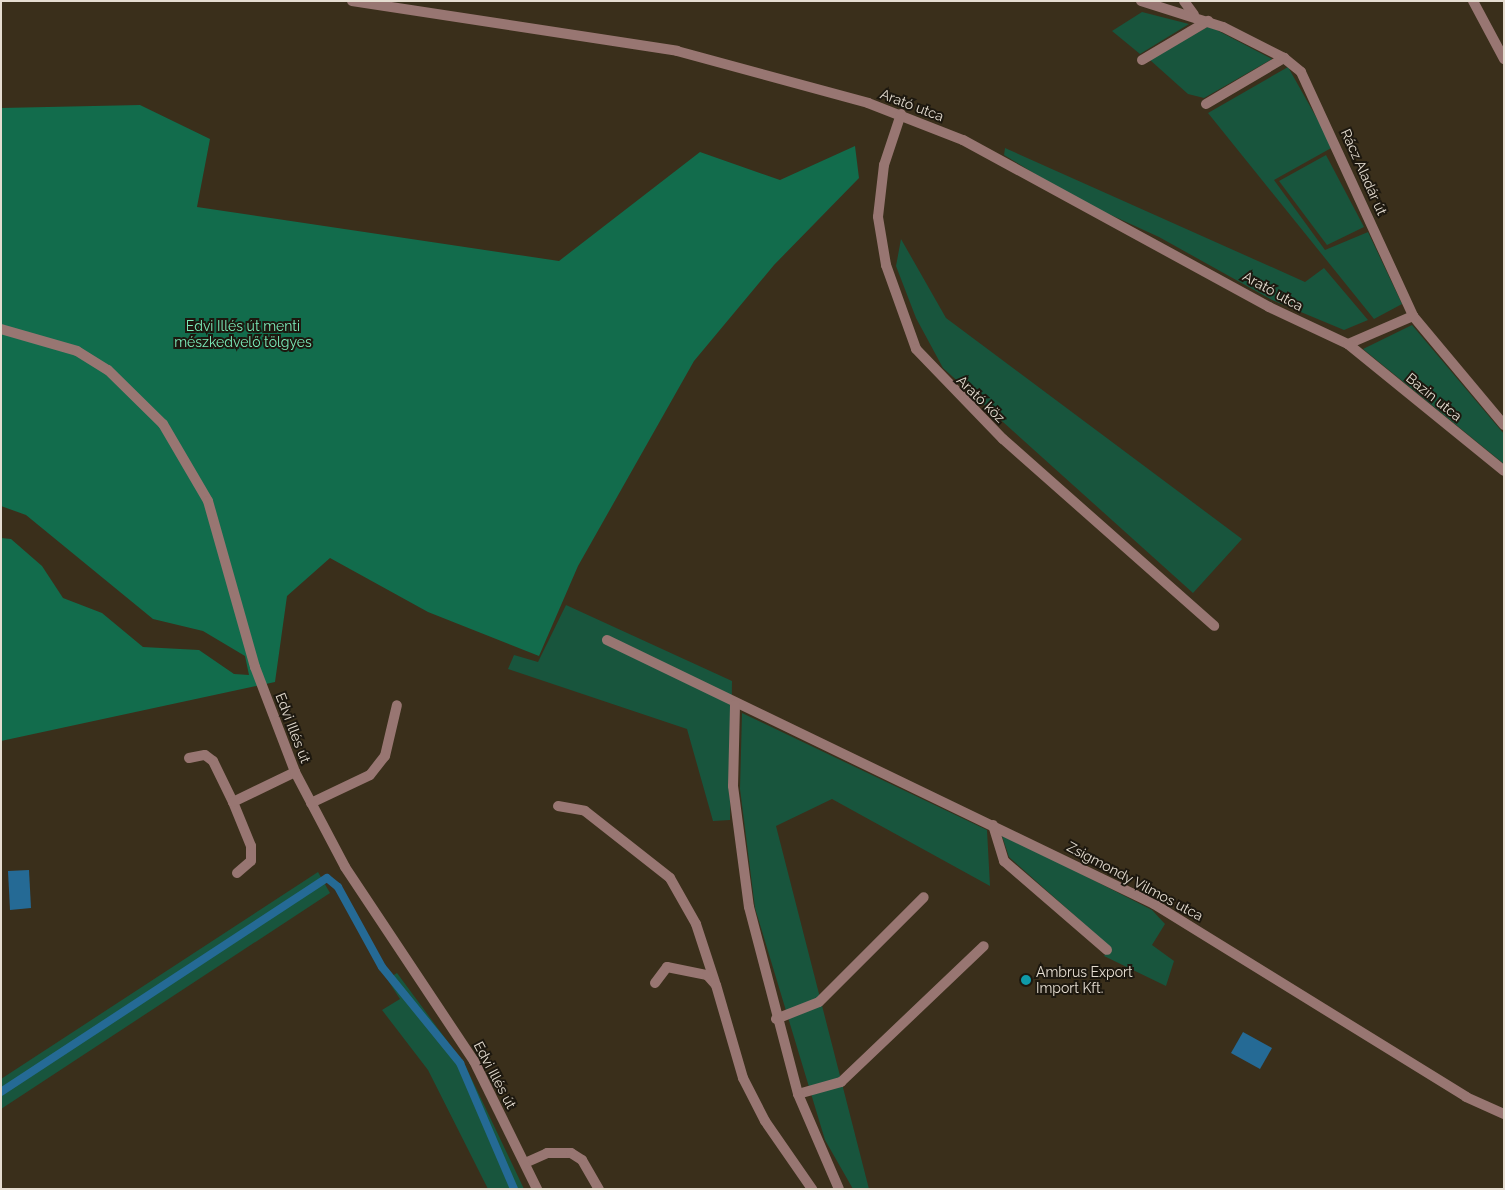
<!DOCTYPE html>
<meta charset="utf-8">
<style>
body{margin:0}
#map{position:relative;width:1505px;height:1190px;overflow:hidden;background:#3a2f1b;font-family:Raleway,sans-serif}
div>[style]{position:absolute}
.green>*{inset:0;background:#18553d}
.forest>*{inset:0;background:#126c4c}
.water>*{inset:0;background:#256a95}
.stream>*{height:8px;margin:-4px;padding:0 4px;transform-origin:4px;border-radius:4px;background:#256a95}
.service>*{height:10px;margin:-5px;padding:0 5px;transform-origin:5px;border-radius:5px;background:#987672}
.minor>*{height:10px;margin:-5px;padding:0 5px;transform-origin:5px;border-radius:5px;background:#987672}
.dots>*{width:14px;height:14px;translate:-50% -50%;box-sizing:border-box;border:2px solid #1d180f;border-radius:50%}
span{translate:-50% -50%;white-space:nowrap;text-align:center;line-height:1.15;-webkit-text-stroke:4px #1d180f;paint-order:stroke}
.street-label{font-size:14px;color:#e5ddd1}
.park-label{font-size:14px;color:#7cedbb}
.poi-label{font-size:14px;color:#e5ddd1}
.left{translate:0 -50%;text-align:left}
.frame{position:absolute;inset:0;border:2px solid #e5ddd1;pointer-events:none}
</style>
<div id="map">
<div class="green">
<i style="clip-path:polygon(1142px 12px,1189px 24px,1140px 54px,1112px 31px)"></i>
<i style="clip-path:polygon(1209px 26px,1272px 59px,1204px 98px,1188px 94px,1150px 60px)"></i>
<i style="clip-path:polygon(1288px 67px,1333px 147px,1274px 180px,1325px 250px,1368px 232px,1402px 304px,1374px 319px,1208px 113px)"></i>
<i style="clip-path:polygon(1005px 148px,1305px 282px,1324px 268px,1368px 320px,1344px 330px,1272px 300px,1159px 237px,1076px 199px,1004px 155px)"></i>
<i style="clip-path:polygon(1326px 155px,1364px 227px,1327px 245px,1279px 181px)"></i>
<i style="clip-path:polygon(901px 239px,946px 318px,1242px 539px,1193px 593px,943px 368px,916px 318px,896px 266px)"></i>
<i style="clip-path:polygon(1412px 325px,1504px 434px,1504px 464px,1363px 349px)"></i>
<i style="clip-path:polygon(566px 605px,732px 681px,730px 820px,713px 821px,687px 729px,508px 669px,514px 655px,538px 662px)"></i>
<i style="clip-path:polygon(742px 713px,987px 830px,990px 886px,832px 799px,776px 826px,869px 1189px,853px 1189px,825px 1140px,755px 908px,740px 789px)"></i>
<i style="clip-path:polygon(1001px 833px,1152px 910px,1165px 924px,1152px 945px,1174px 961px,1166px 986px,1104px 956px,1110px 947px,1009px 857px)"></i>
<i style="clip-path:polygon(318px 872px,330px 893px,1px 1109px,1px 1079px)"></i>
<i style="clip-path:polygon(397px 973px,465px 1065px,524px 1189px,488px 1189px,428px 1070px,382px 1010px,400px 999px,387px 979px)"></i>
</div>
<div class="forest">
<i style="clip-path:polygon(140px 105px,210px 139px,197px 207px,559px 261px,700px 152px,780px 180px,855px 146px,859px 178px,774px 265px,694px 361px,578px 566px,539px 656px,428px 612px,330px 558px,287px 596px,275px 682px,1px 741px,1px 538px,11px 539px,42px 566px,63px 598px,102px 613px,143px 647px,199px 650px,234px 674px,249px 675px,245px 656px,203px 631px,153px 619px,26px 515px,1px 506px,1px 108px)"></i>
</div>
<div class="water">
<i style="clip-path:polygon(29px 870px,31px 908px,10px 910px,8px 871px)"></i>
<i style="clip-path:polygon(1243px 1032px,1272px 1048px,1260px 1069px,1231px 1053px)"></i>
</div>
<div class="stream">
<i style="left:1px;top:1092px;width:390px;rotate:-33.3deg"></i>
<i style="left:327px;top:878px;width:14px;rotate:39deg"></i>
<i style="left:338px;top:887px;width:91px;rotate:61.2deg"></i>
<i style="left:382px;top:967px;width:124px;rotate:50.9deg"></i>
<i style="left:460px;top:1063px;width:137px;rotate:66.8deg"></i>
</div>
<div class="service">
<i style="left:1184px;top:1px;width:17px;rotate:54deg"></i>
<i style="left:1142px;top:60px;width:77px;rotate:-30.6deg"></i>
<i style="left:1206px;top:104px;width:91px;rotate:-30.5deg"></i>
<i style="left:189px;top:758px;width:16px;rotate:-11deg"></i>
<i style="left:205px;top:755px;width:10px;rotate:37deg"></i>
<i style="left:213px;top:761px;width:46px;rotate:64deg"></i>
<i style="left:311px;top:803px;width:65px;rotate:-25.4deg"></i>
<i style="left:370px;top:775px;width:24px;rotate:-52deg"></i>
<i style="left:385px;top:756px;width:52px;rotate:-76.8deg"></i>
<i style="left:558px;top:806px;width:27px;rotate:10deg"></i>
<i style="left:585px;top:811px;width:108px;rotate:38.2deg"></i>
<i style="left:670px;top:878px;width:53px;rotate:60.5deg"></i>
<i style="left:696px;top:924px;width:61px;rotate:71.9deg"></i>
<i style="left:993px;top:825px;width:38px;rotate:73deg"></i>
<i style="left:1004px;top:861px;width:136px;rotate:40.8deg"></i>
<i style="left:237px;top:873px;width:18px;rotate:-41deg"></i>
<i style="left:251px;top:861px;width:15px;rotate:-90deg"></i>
<i style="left:251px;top:846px;width:48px;rotate:-112.2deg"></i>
<i style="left:233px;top:802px;width:69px;rotate:-25.8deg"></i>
<i style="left:655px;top:983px;width:20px;rotate:-53deg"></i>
<i style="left:667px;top:967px;width:41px;rotate:11.3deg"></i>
<i style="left:707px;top:975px;width:13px;rotate:48deg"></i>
<i style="left:716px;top:985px;width:97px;rotate:73.8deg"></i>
<i style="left:743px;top:1078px;width:48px;rotate:62.9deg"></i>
<i style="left:765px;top:1121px;width:83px;rotate:55.3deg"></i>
<i style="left:776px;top:1019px;width:46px;rotate:-21.6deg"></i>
<i style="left:819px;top:1002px;width:148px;rotate:-45deg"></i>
<i style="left:798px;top:1094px;width:45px;rotate:-15.6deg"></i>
<i style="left:841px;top:1082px;width:197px;rotate:-43.6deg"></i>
<i style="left:525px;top:1163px;width:24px;rotate:-24deg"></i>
<i style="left:547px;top:1153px;width:24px"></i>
<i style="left:571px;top:1153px;width:13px;rotate:32deg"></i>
<i style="left:582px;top:1160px;width:34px;rotate:60deg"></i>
</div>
<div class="minor">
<i style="left:352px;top:1px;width:329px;rotate:8.7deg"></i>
<i style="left:677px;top:51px;width:198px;rotate:15.2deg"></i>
<i style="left:868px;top:103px;width:102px;rotate:21.3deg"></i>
<i style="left:963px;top:140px;width:349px;rotate:28.6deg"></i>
<i style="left:1269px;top:307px;width:87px;rotate:25.1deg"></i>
<i style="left:1348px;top:344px;width:71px;rotate:-23.3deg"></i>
<i style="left:1141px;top:1px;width:86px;rotate:17.6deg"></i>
<i style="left:1223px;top:27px;width:68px;rotate:26.9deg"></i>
<i style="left:1284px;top:58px;width:22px;rotate:39deg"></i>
<i style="left:1301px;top:72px;width:268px;rotate:65.3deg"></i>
<i style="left:1413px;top:316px;width:142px;rotate:50.1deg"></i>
<i style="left:1473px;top:1px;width:66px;rotate:61.9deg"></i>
<i style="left:901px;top:114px;width:54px;rotate:108.4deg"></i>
<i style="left:884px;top:165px;width:52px;rotate:96.6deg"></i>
<i style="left:878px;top:217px;width:49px;rotate:80.5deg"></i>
<i style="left:886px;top:265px;width:89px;rotate:70.3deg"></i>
<i style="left:916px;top:349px;width:125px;rotate:46deg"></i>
<i style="left:1003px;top:439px;width:282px;rotate:41.5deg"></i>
<i style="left:1px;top:329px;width:79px;rotate:16.1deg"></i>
<i style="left:77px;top:351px;width:36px;rotate:32deg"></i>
<i style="left:108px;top:370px;width:77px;rotate:44.5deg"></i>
<i style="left:163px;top:424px;width:89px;rotate:59.7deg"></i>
<i style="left:208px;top:501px;width:173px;rotate:74.2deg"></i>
<i style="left:255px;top:667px;width:112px;rotate:69.1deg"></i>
<i style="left:295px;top:772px;width:107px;rotate:62.2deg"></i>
<i style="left:345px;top:867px;width:233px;rotate:56.4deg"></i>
<i style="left:474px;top:1061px;width:143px;rotate:63.8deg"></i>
<i style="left:1348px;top:344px;width:201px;rotate:39.1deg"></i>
<i style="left:607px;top:640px;width:607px;rotate:25.76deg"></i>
<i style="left:1154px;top:904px;width:367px;rotate:31.7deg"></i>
<i style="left:1466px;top:1097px;width:42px;rotate:24.1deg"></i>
<i style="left:735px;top:705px;width:81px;rotate:91.4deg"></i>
<i style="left:733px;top:786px;width:122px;rotate:82.5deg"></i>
<i style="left:749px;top:907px;width:193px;rotate:75.3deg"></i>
<i style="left:798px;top:1094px;width:103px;rotate:66.7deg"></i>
</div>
<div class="dots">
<i style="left:1026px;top:980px;background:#0f9aa8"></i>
</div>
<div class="street-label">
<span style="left:912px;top:105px;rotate:21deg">Arató utca</span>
<span style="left:1364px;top:172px;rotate:66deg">Rácz Aladár út</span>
<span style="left:1273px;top:291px;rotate:29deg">Arató utca</span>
<span style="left:1434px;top:397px;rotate:39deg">Bazin utca</span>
<span style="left:981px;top:399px;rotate:44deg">Arató köz</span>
<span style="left:293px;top:728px;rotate:69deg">Edvi Illés út</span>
<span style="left:1135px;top:881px;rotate:28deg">Zsigmondy Vilmos utca</span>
<span style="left:495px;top:1075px;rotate:62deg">Edvi Illés út</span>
</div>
<div class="park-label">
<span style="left:243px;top:334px">Edvi Illés út menti<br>mészkedvelő tölgyes</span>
</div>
<div class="poi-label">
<span class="left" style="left:1036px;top:980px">Ambrus Export<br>Import Kft.</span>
</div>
<div class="frame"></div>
</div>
